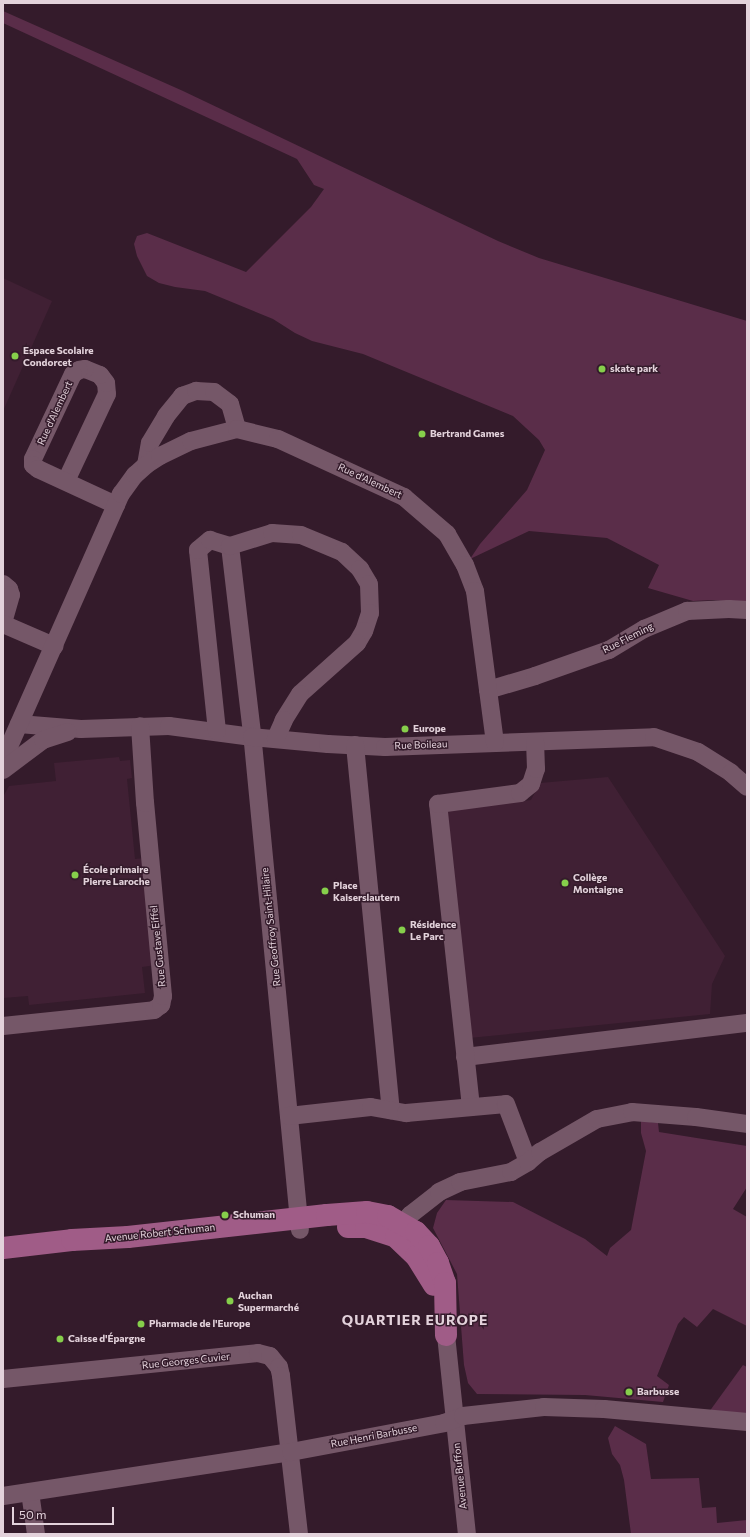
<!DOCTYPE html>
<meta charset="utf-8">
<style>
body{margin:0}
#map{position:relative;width:750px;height:1537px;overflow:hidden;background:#341b2b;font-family:Commissioner,sans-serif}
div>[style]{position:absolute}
.built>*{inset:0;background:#402034}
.green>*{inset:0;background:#5a2d49}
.minor>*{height:18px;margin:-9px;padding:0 9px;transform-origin:9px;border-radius:9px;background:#755768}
.major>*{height:22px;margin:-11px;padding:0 11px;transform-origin:11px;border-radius:11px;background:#a05c87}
.dots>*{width:11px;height:11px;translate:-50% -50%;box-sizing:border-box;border:2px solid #341b2b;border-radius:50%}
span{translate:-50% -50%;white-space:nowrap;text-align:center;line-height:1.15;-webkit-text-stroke:3px #341b2b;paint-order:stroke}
.poi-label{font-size:10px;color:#e3d2db;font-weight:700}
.left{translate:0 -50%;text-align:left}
.street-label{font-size:10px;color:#e3d2db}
.district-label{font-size:14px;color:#e3d2db;font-weight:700;letter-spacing:1px}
.frame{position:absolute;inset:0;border:4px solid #e3d2db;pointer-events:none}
.scale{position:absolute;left:12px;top:1507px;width:102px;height:18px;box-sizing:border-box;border:2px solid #e3d2db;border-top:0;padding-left:5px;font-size:12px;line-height:14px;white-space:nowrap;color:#e3d2db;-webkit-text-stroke:3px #341b2b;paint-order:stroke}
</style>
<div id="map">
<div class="built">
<i style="clip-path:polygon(3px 278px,52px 301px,3px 411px)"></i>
<i style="clip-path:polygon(119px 757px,120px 761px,130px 760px,132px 778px,127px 779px,135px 859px,145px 858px,156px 965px,142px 967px,145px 993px,29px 1005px,28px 996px,3px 998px,4px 795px,9px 786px,56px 781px,54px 763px)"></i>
<i style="clip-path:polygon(608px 777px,725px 956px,712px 984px,710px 1014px,469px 1038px,444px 811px,531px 800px,540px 783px)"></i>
</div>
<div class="green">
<i style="clip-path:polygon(3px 11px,183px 91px,498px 241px,539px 258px,747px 321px,747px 603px,713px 600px,693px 601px,648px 588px,659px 565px,607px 538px,529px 531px,470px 559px,480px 544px,527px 490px,545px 450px,539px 440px,513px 416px,363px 354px,312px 341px,295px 333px,273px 319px,205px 291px,175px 287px,159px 283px,147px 276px,137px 256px,134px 244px,137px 236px,147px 233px,246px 272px,311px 207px,324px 189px,314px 185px,297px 159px,3px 23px)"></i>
<i style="clip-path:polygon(641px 1121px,658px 1123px,659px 1132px,747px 1146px,747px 1187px,733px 1209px,747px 1217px,747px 1326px,713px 1309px,697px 1327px,684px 1317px,678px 1324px,657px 1376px,669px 1385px,663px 1402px,585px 1395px,477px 1394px,468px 1383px,464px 1365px,457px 1274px,433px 1228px,437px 1213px,446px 1200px,513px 1202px,585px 1239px,607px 1256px,610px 1248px,631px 1230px,646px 1151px,641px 1133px)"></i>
<i style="clip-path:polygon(743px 1365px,747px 1367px,747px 1415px,709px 1412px)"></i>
<i style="clip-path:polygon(615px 1426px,646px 1444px,651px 1479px,699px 1478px,702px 1508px,716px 1507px,717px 1523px,747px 1520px,747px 1534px,631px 1534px,624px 1480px,620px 1465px,612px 1454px,608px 1438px)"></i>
</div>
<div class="minor">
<i style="left:146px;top:465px;width:22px;rotate:-80deg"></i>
<i style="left:150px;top:443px;width:31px;rotate:-59deg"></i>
<i style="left:166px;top:416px;width:26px;rotate:-51deg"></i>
<i style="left:182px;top:396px;width:15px;rotate:-20deg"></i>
<i style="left:196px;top:391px;width:18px;rotate:3deg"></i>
<i style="left:214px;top:392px;width:20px;rotate:37deg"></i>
<i style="left:230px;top:404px;width:26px;rotate:74deg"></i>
<i style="left:66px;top:481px;width:96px;rotate:-64.8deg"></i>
<i style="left:107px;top:394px;width:11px;rotate:-95deg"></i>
<i style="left:106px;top:383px;width:10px;rotate:-127deg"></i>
<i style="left:100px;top:375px;width:16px;rotate:-158deg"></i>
<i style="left:85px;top:369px;width:6px;rotate:171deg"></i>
<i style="left:79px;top:370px;width:7px;rotate:146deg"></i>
<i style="left:73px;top:374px;width:94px;rotate:115.2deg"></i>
<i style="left:33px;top:459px;width:6px;rotate:90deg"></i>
<i style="left:33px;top:465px;width:6px;rotate:39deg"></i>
<i style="left:38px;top:469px;width:86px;rotate:24.8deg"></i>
<i style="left:230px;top:546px;width:198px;rotate:83.3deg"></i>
<i style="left:253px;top:743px;width:489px;rotate:84.5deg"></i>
<i style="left:3px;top:584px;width:8px;rotate:40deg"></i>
<i style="left:9px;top:589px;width:6px;rotate:72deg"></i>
<i style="left:11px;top:595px;width:29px;rotate:106deg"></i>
<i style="left:3px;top:624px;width:56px;rotate:23.3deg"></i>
<i style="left:488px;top:690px;width:49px;rotate:-16.6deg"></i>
<i style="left:535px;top:676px;width:78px;rotate:-19.4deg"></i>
<i style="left:609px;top:650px;width:41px;rotate:-31deg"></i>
<i style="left:644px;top:629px;width:47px;rotate:-22.7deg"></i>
<i style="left:687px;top:611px;width:42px;rotate:-2.7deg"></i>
<i style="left:729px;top:609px;width:18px;rotate:3deg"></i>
<i style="left:19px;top:724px;width:62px;rotate:4.6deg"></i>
<i style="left:81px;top:729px;width:88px;rotate:-2deg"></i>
<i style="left:169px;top:726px;width:84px;rotate:7.5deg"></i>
<i style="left:252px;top:737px;width:76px;rotate:5.3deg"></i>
<i style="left:328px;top:744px;width:57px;rotate:3deg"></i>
<i style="left:385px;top:747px;width:269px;rotate:-2.1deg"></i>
<i style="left:654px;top:737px;width:46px;rotate:18.8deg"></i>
<i style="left:698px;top:752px;width:39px;rotate:32deg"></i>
<i style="left:731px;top:773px;width:21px;rotate:41deg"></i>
<i style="left:217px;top:731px;width:182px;rotate:-96deg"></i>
<i style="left:198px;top:550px;width:16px;rotate:-40deg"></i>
<i style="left:210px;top:540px;width:21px;rotate:17deg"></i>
<i style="left:230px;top:546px;width:44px;rotate:-17.2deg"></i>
<i style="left:272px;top:533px;width:29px;rotate:4deg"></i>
<i style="left:301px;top:535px;width:44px;rotate:22.5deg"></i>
<i style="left:342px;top:552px;width:25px;rotate:43deg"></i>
<i style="left:360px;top:569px;width:17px;rotate:59deg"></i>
<i style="left:369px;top:584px;width:29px;rotate:88deg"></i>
<i style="left:370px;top:613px;width:19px;rotate:108deg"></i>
<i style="left:364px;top:631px;width:14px;rotate:120deg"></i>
<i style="left:357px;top:643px;width:76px;rotate:138.2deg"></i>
<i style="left:300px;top:694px;width:31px;rotate:122deg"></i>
<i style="left:284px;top:720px;width:20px;rotate:114deg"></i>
<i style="left:355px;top:745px;width:367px;rotate:84.4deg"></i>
<i style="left:3px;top:760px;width:291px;rotate:-66.1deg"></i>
<i style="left:121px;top:494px;width:24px;rotate:-54deg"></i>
<i style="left:135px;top:475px;width:15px;rotate:-42deg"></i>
<i style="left:146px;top:465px;width:17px;rotate:-33deg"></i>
<i style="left:160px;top:456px;width:34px;rotate:-26deg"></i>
<i style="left:191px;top:441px;width:48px;rotate:-14.6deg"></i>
<i style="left:237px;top:429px;width:42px;rotate:13.7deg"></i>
<i style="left:278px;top:439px;width:139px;rotate:24.7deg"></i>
<i style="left:404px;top:497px;width:57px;rotate:40.7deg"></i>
<i style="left:447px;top:534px;width:36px;rotate:60deg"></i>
<i style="left:465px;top:565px;width:28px;rotate:69deg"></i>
<i style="left:475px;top:591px;width:153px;rotate:82.5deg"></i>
<i style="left:3px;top:770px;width:50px;rotate:-36.9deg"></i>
<i style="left:43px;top:740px;width:26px;rotate:-18deg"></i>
<i style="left:3px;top:1026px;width:152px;rotate:-6deg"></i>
<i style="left:154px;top:1010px;width:9px;rotate:-36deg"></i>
<i style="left:161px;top:1005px;width:9px;rotate:-77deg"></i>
<i style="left:163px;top:996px;width:194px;rotate:-95.3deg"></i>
<i style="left:145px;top:803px;width:77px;rotate:-93.7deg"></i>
<i style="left:465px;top:1057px;width:284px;rotate:-6.9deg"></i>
<i style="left:471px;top:1107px;width:305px;rotate:-96.2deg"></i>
<i style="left:438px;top:804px;width:83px;rotate:-7.6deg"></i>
<i style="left:520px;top:793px;width:14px;rotate:-39deg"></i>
<i style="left:531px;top:784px;width:16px;rotate:-72deg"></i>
<i style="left:536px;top:769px;width:27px;rotate:-92deg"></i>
<i style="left:289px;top:1116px;width:82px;rotate:-6.3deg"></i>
<i style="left:371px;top:1107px;width:36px;rotate:10deg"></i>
<i style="left:406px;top:1113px;width:100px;rotate:-5.1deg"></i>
<i style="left:506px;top:1104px;width:62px;rotate:69.2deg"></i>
<i style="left:397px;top:1236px;width:25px;rotate:-58deg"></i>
<i style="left:410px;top:1215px;width:37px;rotate:-38deg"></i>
<i style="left:439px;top:1192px;width:23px;rotate:-25deg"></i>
<i style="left:460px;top:1182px;width:52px;rotate:-11.1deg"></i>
<i style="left:511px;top:1172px;width:20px;rotate:-30deg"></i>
<i style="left:528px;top:1162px;width:16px;rotate:-40deg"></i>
<i style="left:540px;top:1152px;width:66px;rotate:-30.1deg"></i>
<i style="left:597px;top:1119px;width:36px;rotate:-11deg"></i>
<i style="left:632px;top:1112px;width:64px;rotate:4.5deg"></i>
<i style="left:696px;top:1117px;width:51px;rotate:7.8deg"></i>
<i style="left:446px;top:1335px;width:200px;rotate:84deg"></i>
<i style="left:3px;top:1379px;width:256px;rotate:-5.8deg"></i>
<i style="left:258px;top:1353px;width:12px;rotate:14deg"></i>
<i style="left:270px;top:1356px;width:14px;rotate:51deg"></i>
<i style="left:279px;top:1367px;width:9px;rotate:77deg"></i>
<i style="left:281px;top:1376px;width:159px;rotate:83.5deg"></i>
<i style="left:30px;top:1492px;width:42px;rotate:81.9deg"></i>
<i style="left:3px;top:1496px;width:291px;rotate:-8.7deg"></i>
<i style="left:291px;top:1452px;width:156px;rotate:-10.7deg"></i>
<i style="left:444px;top:1423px;width:20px;rotate:-20deg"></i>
<i style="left:463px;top:1416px;width:81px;rotate:-6.3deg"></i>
<i style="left:544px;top:1407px;width:60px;rotate:1.9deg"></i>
<i style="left:604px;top:1409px;width:144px;rotate:5.2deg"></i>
</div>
<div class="major">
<i style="left:348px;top:1227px;width:18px"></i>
<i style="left:366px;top:1227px;width:32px;rotate:18deg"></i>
<i style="left:396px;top:1237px;width:28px;rotate:44deg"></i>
<i style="left:416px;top:1256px;width:34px;rotate:58deg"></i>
<i style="left:3px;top:1248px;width:69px;rotate:-6.6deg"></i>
<i style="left:72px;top:1240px;width:56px;rotate:-3.1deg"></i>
<i style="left:128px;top:1237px;width:200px;rotate:-6.3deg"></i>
<i style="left:327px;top:1215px;width:40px;rotate:-4.3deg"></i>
<i style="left:367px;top:1212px;width:21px;rotate:11deg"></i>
<i style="left:388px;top:1216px;width:32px;rotate:30deg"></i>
<i style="left:416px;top:1232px;width:19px;rotate:47deg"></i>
<i style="left:429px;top:1246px;width:19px;rotate:62deg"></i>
<i style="left:438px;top:1263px;width:21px;rotate:71deg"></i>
<i style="left:445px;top:1283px;width:52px;rotate:88.9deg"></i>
</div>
<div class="dots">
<i style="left:15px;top:356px;background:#86cf4b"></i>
<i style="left:602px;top:369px;background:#86cf4b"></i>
<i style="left:422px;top:434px;background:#86cf4b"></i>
<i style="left:405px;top:729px;background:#86cf4b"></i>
<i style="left:75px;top:875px;background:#86cf4b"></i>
<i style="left:565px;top:883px;background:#86cf4b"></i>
<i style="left:325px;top:891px;background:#86cf4b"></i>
<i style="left:402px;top:930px;background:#86cf4b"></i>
<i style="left:225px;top:1215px;background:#86cf4b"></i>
<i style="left:230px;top:1301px;background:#86cf4b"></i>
<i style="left:141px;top:1324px;background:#86cf4b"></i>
<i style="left:60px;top:1339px;background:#86cf4b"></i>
<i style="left:629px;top:1392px;background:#86cf4b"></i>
</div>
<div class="poi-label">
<span class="left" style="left:23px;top:356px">Espace Scolaire<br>Condorcet</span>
<span class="left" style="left:610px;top:369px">skate park</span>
<span class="left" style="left:430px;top:434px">Bertrand Games</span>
<span class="left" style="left:413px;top:729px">Europe</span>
<span class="left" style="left:83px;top:875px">École primaire<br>Pierre Laroche</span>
<span class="left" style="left:573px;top:883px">Collège<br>Montaigne</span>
<span class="left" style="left:333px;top:891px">Place<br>Kaiserslautern</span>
<span class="left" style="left:410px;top:930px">Résidence<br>Le Parc</span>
<span class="left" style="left:233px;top:1215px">Schuman</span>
<span class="left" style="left:238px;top:1301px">Auchan<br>Supermarché</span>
<span class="left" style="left:149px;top:1324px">Pharmacie de l'Europe</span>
<span class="left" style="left:68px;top:1339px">Caisse d'Épargne</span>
<span class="left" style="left:637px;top:1392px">Barbusse</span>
</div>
<div class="street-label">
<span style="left:55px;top:413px;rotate:-65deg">Rue d'Alembert</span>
<span style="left:370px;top:481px;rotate:25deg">Rue d'Alembert</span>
<span style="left:628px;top:638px;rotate:-27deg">Rue Fleming</span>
<span style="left:421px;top:745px;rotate:-2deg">Rue Boileau</span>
<span style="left:271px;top:927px;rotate:-96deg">Rue Geoffroy Saint-Hilaire</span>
<span style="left:158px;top:946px;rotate:-96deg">Rue Gustave Eiffel</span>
<span style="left:160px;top:1233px;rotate:-6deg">Avenue Robert Schuman</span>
<span style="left:186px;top:1361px;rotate:-6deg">Rue Georges Cuvier</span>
<span style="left:374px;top:1436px;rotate:-11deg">Rue Henri Barbusse</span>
<span style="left:460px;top:1476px;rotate:-96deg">Avenue Buffon</span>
</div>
<div class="district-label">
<span style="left:415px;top:1320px">QUARTIER EUROPE</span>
</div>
<div class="frame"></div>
<div class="scale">50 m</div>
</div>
